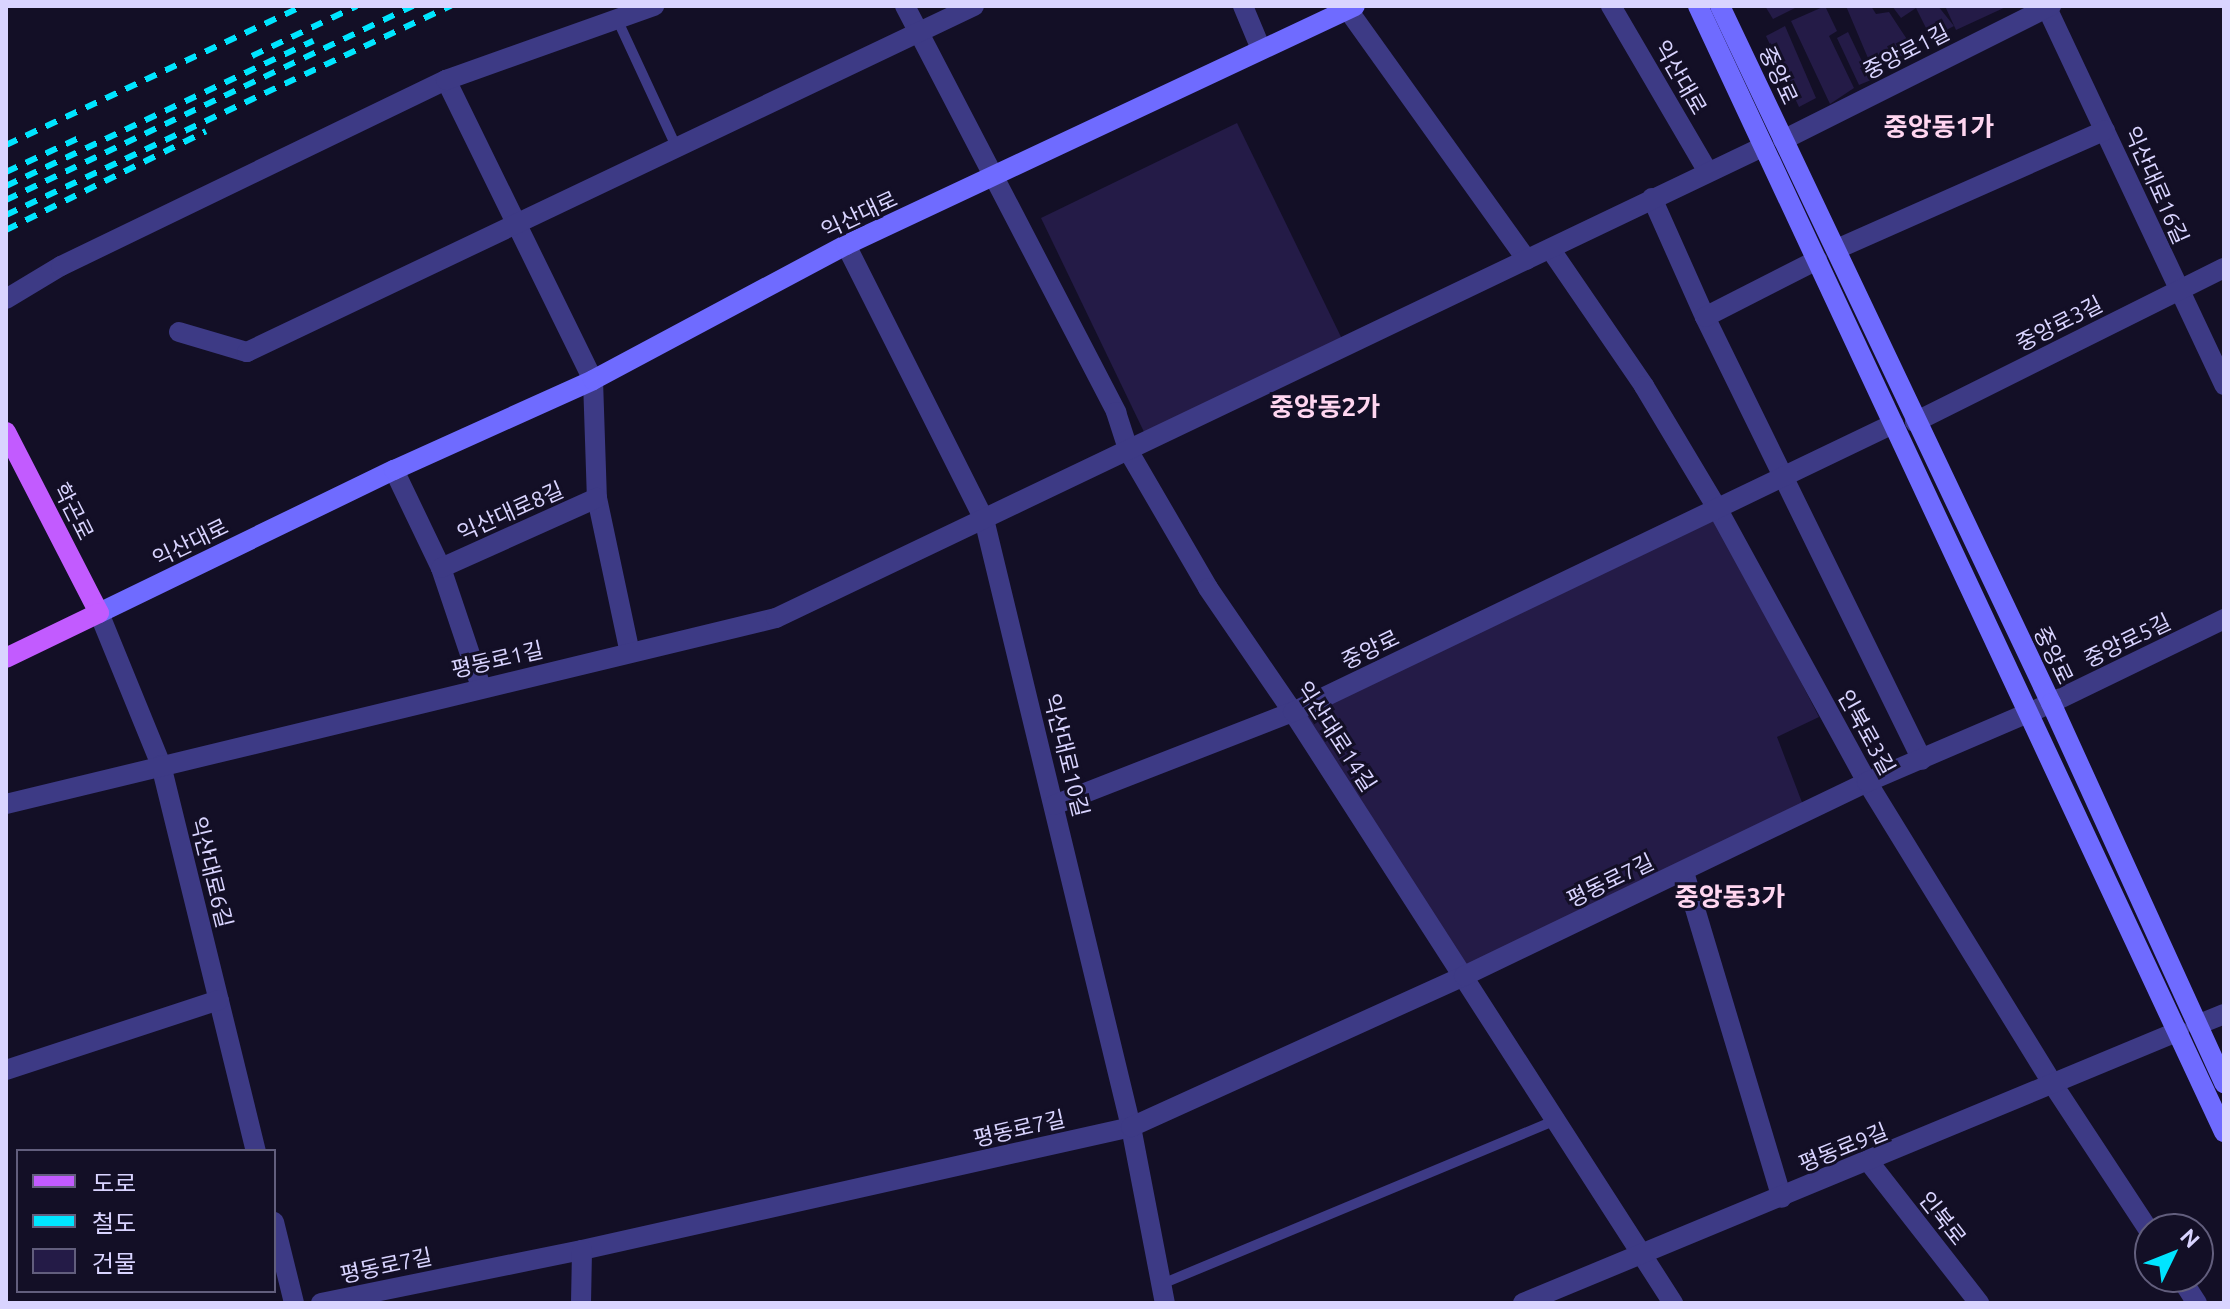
<!DOCTYPE html>
<meta charset="utf-8">
<style>
body{margin:0}
#map{position:relative;width:2230px;height:1309px;overflow:hidden;background:#130f26;font-family:Ubuntu,"Noto Sans KR",sans-serif}
div>[style]{position:absolute}
.building>*{inset:0;background:#241b47}
.lane>*{height:10px;margin:-5px;padding:0 5px;transform-origin:5px;border-radius:5px;background:#3d3a85}
.street>*{height:20px;margin:-10px;padding:0 10px;transform-origin:10px;border-radius:10px;background:#3d3a85}
.secondary>*{height:20px;margin:-10px;padding:0 10px;transform-origin:10px;border-radius:10px;background:#6f6bff}
.primary>*{height:20px;margin:-10px;padding:0 10px;transform-origin:10px;border-radius:10px;background:#c25bff}
.rail>*{height:6px;margin-top:-3px;transform-origin:0;background:repeating-linear-gradient(90deg,#00e5ff 0 12px,transparent 0 22px)}
span{translate:-50% -50%;white-space:nowrap;text-align:center;line-height:1.15;-webkit-text-stroke:6px #130f26;paint-order:stroke}
.street-label{font-size:22px;color:#d9d4ff}
.quarter-label{font-size:26px;color:#ffd6f0;font-weight:700}
.frame{position:absolute;inset:0;border:8px solid #d9d4ff;pointer-events:none}
.legend{position:absolute;left:16px;top:1149px;width:260px;height:144px;box-sizing:border-box;background:#130f26;border:2px solid #625e7d;margin:0;padding:10px 14px;list-style:none;font-size:24px;color:#d9d4ff}
.legend li{display:flex;align-items:center;gap:16px;height:40px}
.legend b{width:40px;border:2px solid #625e7d}
.north{position:absolute;left:2134px;top:1213px;width:80px;height:80px;box-sizing:border-box;background:#130f26;border:2px solid #625e7d;border-radius:50%;rotate:47deg;font-size:22px;font-weight:700;line-height:32px;text-align:center;color:#d9d4ff}
.north::after{content:'';display:block;margin:auto;width:28px;height:36px;background:#00e5ff;clip-path:polygon(50% 0,100% 100%,50% 72%,0 100%)}
</style>
<div id="map">
<div class="building">
<i style="clip-path:polygon(1765px 6px,1799px 6px,1773px 19px)"></i>
<i style="clip-path:polygon(1825px 6px,1837px 31px,1829px 36px,1854px 88px,1830px 104px,1791px 21px)"></i>
<i style="clip-path:polygon(1846px 6px,1871px 6px,1876px 14px,1889px 12px,1914px 50px,1873px 70px)"></i>
<i style="clip-path:polygon(1892px 6px,1938px 6px,1954px 26px,1931px 38px,1916px 8px,1901px 18px)"></i>
<i style="clip-path:polygon(1945px 6px,2008px 6px,1956px 30px)"></i>
<i style="clip-path:polygon(1785px 26px,1816px 98px,1799px 107px,1766px 36px)"></i>
<i style="clip-path:polygon(1848px 32px,1871px 80px,1859px 85px,1837px 38px)"></i>
<i style="clip-path:polygon(1237px 123px,1343px 341px,1146px 436px,1041px 218px)"></i>
<i style="clip-path:polygon(1716px 518px,1819px 717px,1777px 737px,1803px 805px,1466px 968px,1304px 714px)"></i>
</div>
<div class="lane">
<i style="left:617px;top:19px;width:142px;rotate:65.1deg"></i>
<i style="left:1162px;top:1284px;width:427px;rotate:-22.6deg"></i>
</div>
<div class="street">
<i style="left:905px;top:6px;width:458px;rotate:62.5deg"></i>
<i style="left:1116px;top:412px;width:42px;rotate:72deg"></i>
<i style="left:1129px;top:452px;width:157px;rotate:59.8deg"></i>
<i style="left:1208px;top:588px;width:150px;rotate:55.6deg"></i>
<i style="left:1293px;top:712px;width:703px;rotate:57.26deg"></i>
<i style="left:1243px;top:6px;width:47px;rotate:67.3deg"></i>
<i style="left:1611px;top:6px;width:192px;rotate:59.7deg"></i>
<i style="left:2046px;top:6px;width:419px;rotate:64.8deg"></i>
<i style="left:1348px;top:10px;width:307px;rotate:54.4deg"></i>
<i style="left:446px;top:80px;width:334px;rotate:63.9deg"></i>
<i style="left:593px;top:380px;width:118px;rotate:88.1deg"></i>
<i style="left:597px;top:498px;width:158px;rotate:78deg"></i>
<i style="left:1783px;top:140px;width:300px;rotate:-26.6deg"></i>
<i style="left:1652px;top:198px;width:130px;rotate:66deg"></i>
<i style="left:1705px;top:317px;width:493px;rotate:63.9deg"></i>
<i style="left:846px;top:245px;width:307px;rotate:63.3deg"></i>
<i style="left:984px;top:519px;width:626px;rotate:76.41deg"></i>
<i style="left:1131px;top:1127px;width:179px;rotate:79.1deg"></i>
<i style="left:1837px;top:249px;width:293px;rotate:-23.9deg"></i>
<i style="left:1551px;top:250px;width:165px;rotate:55.6deg"></i>
<i style="left:1644px;top:386px;width:142px;rotate:59.1deg"></i>
<i style="left:1717px;top:508px;width:312px;rotate:61.3deg"></i>
<i style="left:1867px;top:782px;width:357px;rotate:58.4deg"></i>
<i style="left:2054px;top:1086px;width:175px;rotate:56.7deg"></i>
<i style="left:6px;top:299px;width:64px;rotate:-31deg"></i>
<i style="left:61px;top:266px;width:428px;rotate:-25.8deg"></i>
<i style="left:446px;top:80px;width:221px;rotate:-19.6deg"></i>
<i style="left:1705px;top:317px;width:126px;rotate:-27deg"></i>
<i style="left:179px;top:332px;width:71px;rotate:16.4deg"></i>
<i style="left:247px;top:352px;width:805px;rotate:-25.45deg"></i>
<i style="left:1915px;top:422px;width:345px;rotate:-26.5deg"></i>
<i style="left:394px;top:470px;width:109px;rotate:64.4deg"></i>
<i style="left:441px;top:568px;width:126px;rotate:71.4deg"></i>
<i style="left:441px;top:568px;width:171px;rotate:-24.2deg"></i>
<i style="left:99px;top:613px;width:164px;rotate:67.8deg"></i>
<i style="left:161px;top:765px;width:398px;rotate:76.2deg"></i>
<i style="left:6px;top:804px;width:792px;rotate:-13.58deg"></i>
<i style="left:776px;top:618px;width:1093px;rotate:-25.53deg"></i>
<i style="left:1054px;top:805px;width:256px;rotate:-21.3deg"></i>
<i style="left:1293px;top:712px;width:666px;rotate:-25.64deg"></i>
<i style="left:1684px;top:872px;width:340px;rotate:73.3deg"></i>
<i style="left:2197px;top:1025px;width:29px;rotate:-22deg"></i>
<i style="left:6px;top:1070px;width:224px;rotate:-18.2deg"></i>
<i style="left:1869px;top:1162px;width:179px;rotate:52deg"></i>
<i style="left:274px;top:1222px;width:83px;rotate:76.1deg"></i>
<i style="left:2180px;top:1277px;width:31px;rotate:57deg"></i>
<i style="left:321px;top:1303px;width:266px;rotate:-11.5deg"></i>
<i style="left:582px;top:1250px;width:563px;rotate:-12.63deg"></i>
<i style="left:1131px;top:1127px;width:366px;rotate:-24.4deg"></i>
<i style="left:1464px;top:976px;width:447px;rotate:-25.7deg"></i>
<i style="left:1867px;top:782px;width:200px;rotate:-23.2deg"></i>
<i style="left:2051px;top:703px;width:192px;rotate:-25.9deg"></i>
<i style="left:581px;top:1303px;width:53px;rotate:-88.9deg"></i>
<i style="left:1523px;top:1303px;width:710px;rotate:-22.52deg"></i>
</div>
<div class="secondary">
<i style="left:1698px;top:6px;width:1243px;rotate:64.96deg"></i>
<i style="left:1720px;top:6px;width:772px;rotate:64.6deg"></i>
<i style="left:2051px;top:703px;width:418px;rotate:65.5deg"></i>
<i style="left:99px;top:613px;width:328px;rotate:-25.9deg"></i>
<i style="left:394px;top:470px;width:218px;rotate:-24.3deg"></i>
<i style="left:593px;top:380px;width:287px;rotate:-28.1deg"></i>
<i style="left:846px;top:245px;width:562px;rotate:-25.15deg"></i>
</div>
<div class="primary">
<i style="left:6px;top:432px;width:203px;rotate:62.8deg"></i>
<i style="left:99px;top:613px;width:103px;rotate:154.2deg"></i>
</div>
<div class="rail">
<i style="left:252px;top:56px;width:116px;rotate:-25.5deg"></i>
<i style="left:6px;top:145px;width:328px;rotate:-25.1deg"></i>
<i style="left:6px;top:172px;width:81px;rotate:-25deg"></i>
<i style="left:6px;top:186px;width:340px;rotate:-25.3deg"></i>
<i style="left:6px;top:200px;width:451px;rotate:-25.5deg"></i>
<i style="left:6px;top:215px;width:492px;rotate:-25.2deg"></i>
<i style="left:6px;top:230px;width:223px;rotate:-26.3deg"></i>
</div>
<div class="street-label">
<span style="left:1906px;top:51px;rotate:-27deg">중앙로1길</span>
<span style="left:1779px;top:75px;rotate:65deg">중앙로</span>
<span style="left:1681px;top:77px;rotate:60deg">익산대로</span>
<span style="left:2157px;top:185px;rotate:66deg">익산대로16길</span>
<span style="left:859px;top:214px;rotate:-25deg">익산대로</span>
<span style="left:2059px;top:323px;rotate:-27deg">중앙로3길</span>
<span style="left:74px;top:511px;rotate:63deg">학곤로</span>
<span style="left:510px;top:511px;rotate:-24deg">익산대로8길</span>
<span style="left:190px;top:542px;rotate:-26deg">익산대로</span>
<span style="left:2127px;top:640px;rotate:-26deg">중앙로5길</span>
<span style="left:1370px;top:649px;rotate:-26deg">중앙로</span>
<span style="left:2054px;top:655px;rotate:64deg">중앙로</span>
<span style="left:497px;top:659px;rotate:-13deg">평동로1길</span>
<span style="left:1867px;top:732px;rotate:61deg">인북로3길</span>
<span style="left:1337px;top:736px;rotate:57deg">익산대로14길</span>
<span style="left:1067px;top:755px;rotate:76deg">익산대로10길</span>
<span style="left:212px;top:872px;rotate:76deg">익산대로6길</span>
<span style="left:1610px;top:880px;rotate:-26deg">평동로7길</span>
<span style="left:1019px;top:1128px;rotate:-13deg">평동로7길</span>
<span style="left:1843px;top:1147px;rotate:-22deg">평동로9길</span>
<span style="left:1943px;top:1218px;rotate:52deg">인북로</span>
<span style="left:386px;top:1265px;rotate:-12deg">평동로7길</span>
</div>
<div class="quarter-label">
<span style="left:1939px;top:127px">중앙동1가</span>
<span style="left:1325px;top:407px">중앙동2가</span>
<span style="left:1730px;top:897px">중앙동3가</span>
</div>
<div class="frame"></div>
<ul class="legend">
<li><b style="height:10px;background:#c25bff"></b>도로</li>
<li><b style="height:10px;background:#00e5ff"></b>철도</li>
<li><b style="height:22px;background:#241b47"></b>건물</li>
</ul>
<div class="north">N</div>
</div>
